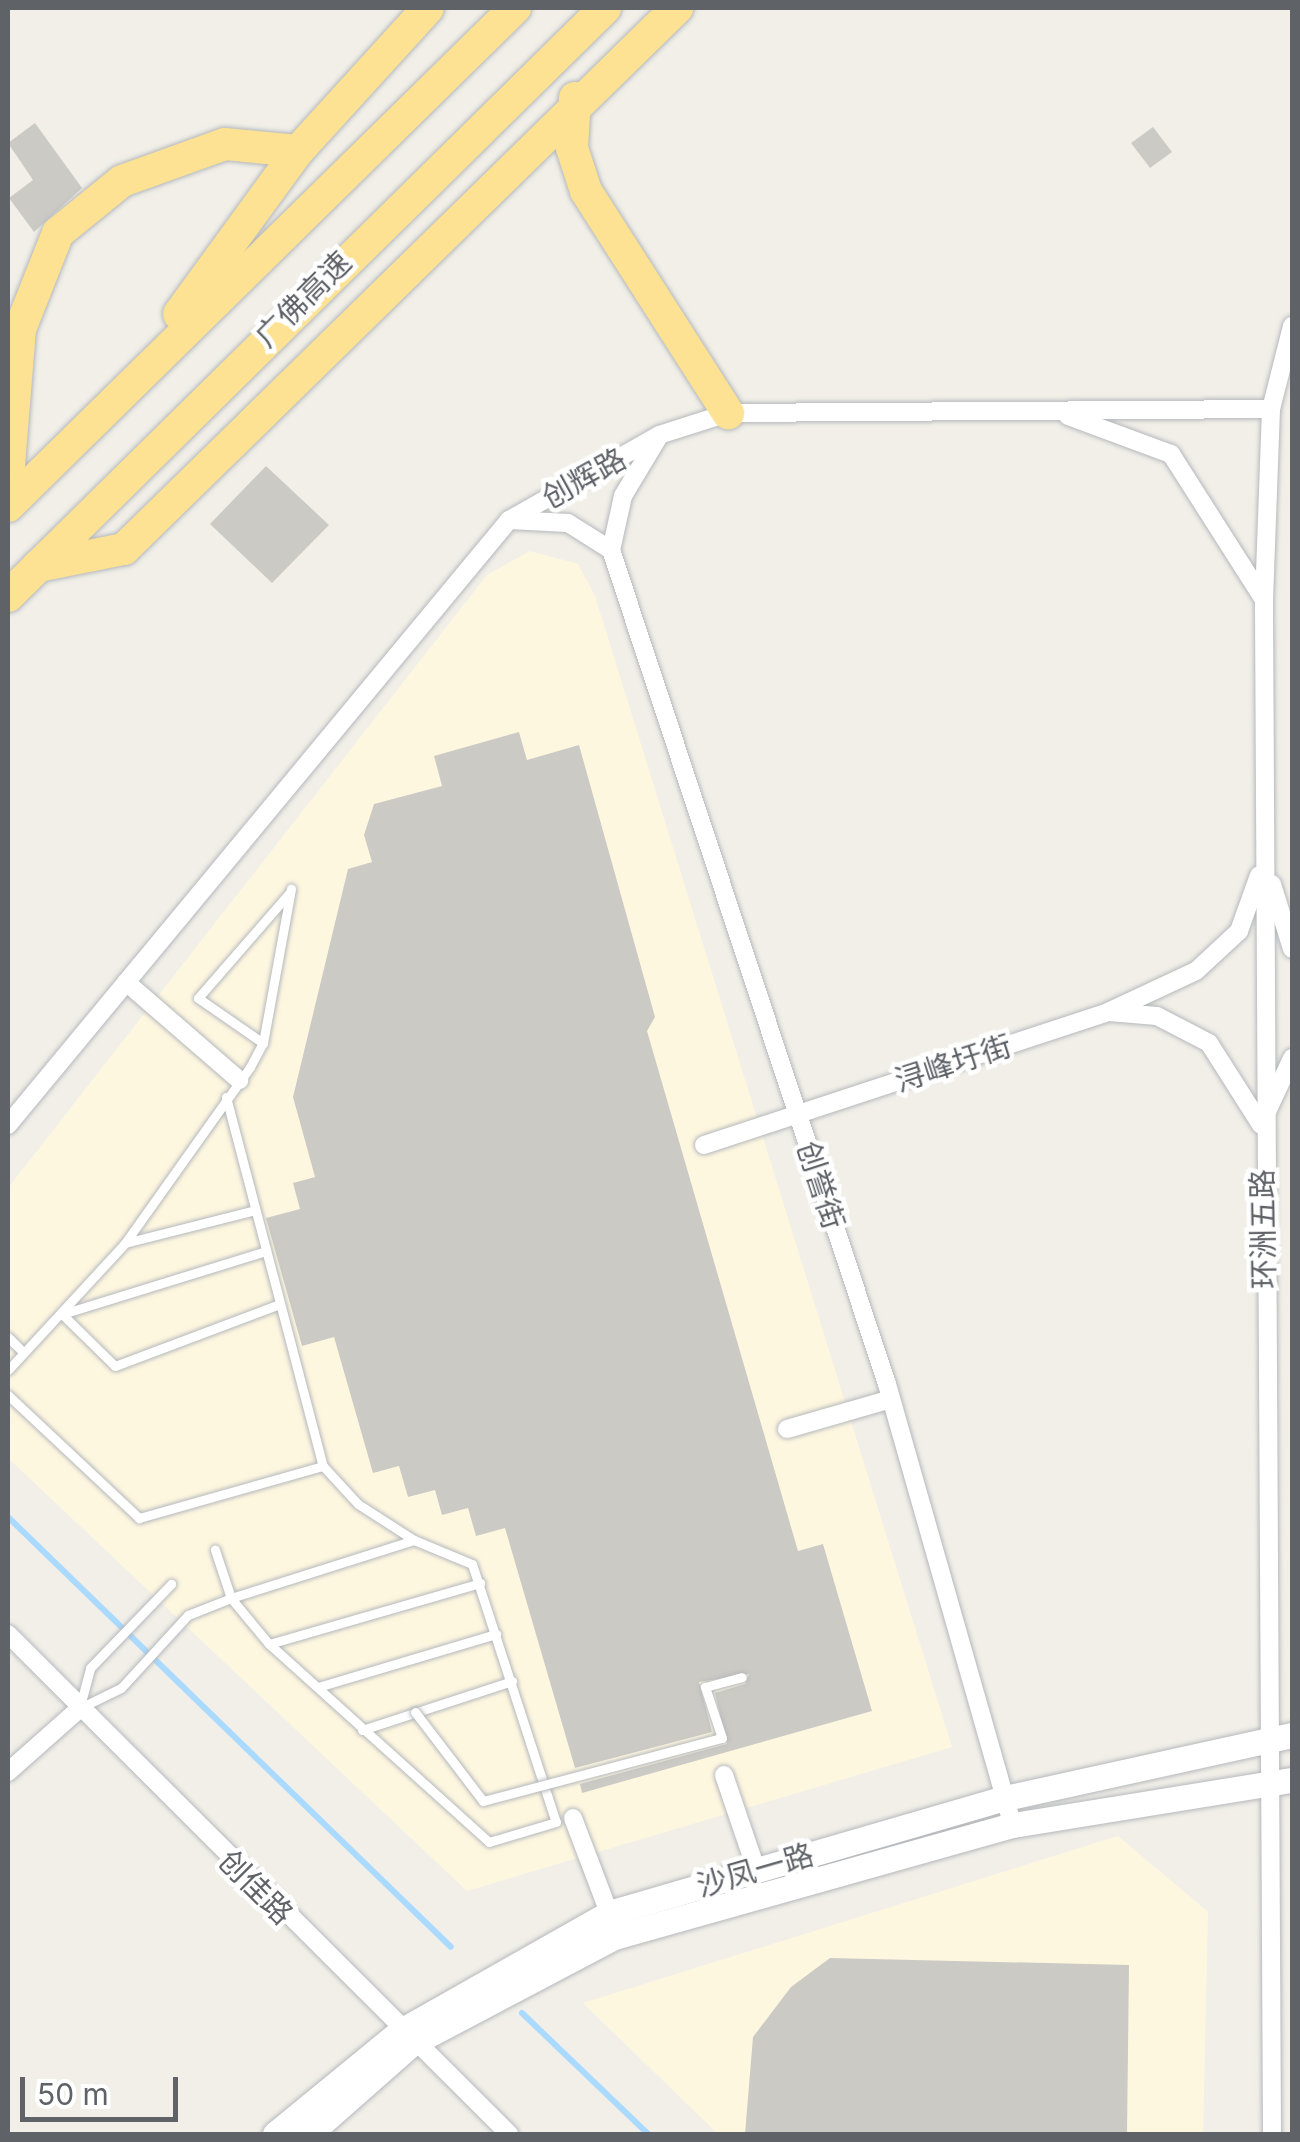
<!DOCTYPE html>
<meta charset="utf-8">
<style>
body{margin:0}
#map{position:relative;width:1300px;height:2142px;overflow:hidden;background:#f1efe8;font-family:Inter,"Noto Sans SC",sans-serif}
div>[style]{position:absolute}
.commercial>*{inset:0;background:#fef7e0}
.stream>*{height:6px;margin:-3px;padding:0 3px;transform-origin:3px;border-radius:3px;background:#aadaff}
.building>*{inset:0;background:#cccac5}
.roads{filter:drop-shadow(0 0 2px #b5b8bc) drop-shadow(0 0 2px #b5b8bc)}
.lane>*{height:9px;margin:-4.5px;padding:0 4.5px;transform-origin:4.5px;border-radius:4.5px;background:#fff}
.street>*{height:18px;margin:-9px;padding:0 9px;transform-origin:9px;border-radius:9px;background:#fff}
.secondary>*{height:25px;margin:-12.5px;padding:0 12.5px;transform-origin:12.5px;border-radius:12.5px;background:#fff}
.highway>*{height:32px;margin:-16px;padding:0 16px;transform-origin:16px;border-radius:16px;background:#fde293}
.bridges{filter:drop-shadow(0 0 2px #b5b8bc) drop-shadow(0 0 2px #b5b8bc)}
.lane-bridge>*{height:9px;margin:-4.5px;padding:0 4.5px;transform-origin:4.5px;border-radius:4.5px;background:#fff}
span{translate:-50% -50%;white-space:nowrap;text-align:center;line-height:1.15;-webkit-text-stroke:9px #fff;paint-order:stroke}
.street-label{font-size:30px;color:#5f6368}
.frame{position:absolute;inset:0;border:10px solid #5f6368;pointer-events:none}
.scale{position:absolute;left:20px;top:2077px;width:158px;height:45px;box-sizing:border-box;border:5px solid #5f6368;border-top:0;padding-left:12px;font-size:30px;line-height:35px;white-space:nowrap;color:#5f6368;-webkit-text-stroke:8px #fff;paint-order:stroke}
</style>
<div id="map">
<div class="commercial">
<i style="clip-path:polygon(530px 551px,578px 564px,595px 596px,952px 1747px,467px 1891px,8px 1458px,8px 1188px,487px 575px)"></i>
<i style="clip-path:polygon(1118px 1836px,1208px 1912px,1203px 2134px,718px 2134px,583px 2003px)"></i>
</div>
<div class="stream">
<i style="left:8px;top:1517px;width:617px;rotate:44.15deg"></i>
<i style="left:522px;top:2013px;width:175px;rotate:43.8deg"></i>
</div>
<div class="building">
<i style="clip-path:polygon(35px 123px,82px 188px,34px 232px,9px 198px,33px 180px,8px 143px)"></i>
<i style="clip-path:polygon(1153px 127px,1172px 152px,1150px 168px,1131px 143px)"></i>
<i style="clip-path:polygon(266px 466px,329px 525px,272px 583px,210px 524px)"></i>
<i style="clip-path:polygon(519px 732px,527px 760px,579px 745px,655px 1017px,647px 1031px,798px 1551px,823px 1544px,872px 1711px,582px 1793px,580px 1784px,727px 1744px,715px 1693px,745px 1684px,749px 1674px,699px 1682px,712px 1732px,575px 1768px,505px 1528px,476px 1536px,468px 1508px,442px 1515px,435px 1490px,408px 1497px,399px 1466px,373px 1473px,334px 1337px,302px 1346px,266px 1218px,300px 1209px,293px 1183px,315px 1177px,293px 1097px,348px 869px,372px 862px,364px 835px,374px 804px,442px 786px,434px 756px)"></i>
<i style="clip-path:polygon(830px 1958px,1129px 1965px,1127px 2134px,745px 2134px,753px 2037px,791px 1987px)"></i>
</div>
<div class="roads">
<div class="lane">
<i style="left:263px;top:1043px;width:79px;rotate:-145.3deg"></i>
<i style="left:198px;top:998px;width:140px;rotate:-49deg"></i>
<i style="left:226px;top:1097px;width:382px;rotate:75.3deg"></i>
<i style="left:323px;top:1466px;width:52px;rotate:47.4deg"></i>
<i style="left:358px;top:1504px;width:67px;rotate:32.7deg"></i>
<i style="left:125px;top:1243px;width:134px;rotate:-14.2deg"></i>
<i style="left:266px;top:1251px;width:214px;rotate:162.8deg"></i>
<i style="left:62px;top:1314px;width:74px;rotate:44.5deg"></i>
<i style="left:115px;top:1366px;width:176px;rotate:-20.6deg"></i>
<i style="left:8px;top:1337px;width:21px;rotate:45deg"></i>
<i style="left:8px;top:1370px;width:173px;rotate:-47.3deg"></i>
<i style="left:125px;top:1243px;width:216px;rotate:-54.6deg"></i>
<i style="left:250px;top:1067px;width:27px;rotate:-62deg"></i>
<i style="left:263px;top:1043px;width:157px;rotate:-79.7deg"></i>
<i style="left:8px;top:1395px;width:180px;rotate:43.2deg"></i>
<i style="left:139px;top:1518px;width:191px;rotate:-15.8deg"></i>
<i style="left:269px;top:1644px;width:220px;rotate:-16.1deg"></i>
<i style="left:318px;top:1687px;width:186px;rotate:-16.6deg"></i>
<i style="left:80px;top:1706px;width:39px;rotate:-75deg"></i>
<i style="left:90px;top:1668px;width:117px;rotate:-46deg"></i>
<i style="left:82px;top:1707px;width:43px;rotate:-26deg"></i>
<i style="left:121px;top:1688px;width:99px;rotate:-47.5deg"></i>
<i style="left:188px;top:1615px;width:46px;rotate:-21.6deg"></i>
<i style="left:231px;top:1598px;width:192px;rotate:-17.6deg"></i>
<i style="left:414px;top:1540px;width:63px;rotate:22.5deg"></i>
<i style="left:472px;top:1564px;width:271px;rotate:72deg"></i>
<i style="left:556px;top:1822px;width:70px;rotate:163.4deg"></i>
<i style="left:489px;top:1842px;width:296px;rotate:-138deg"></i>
<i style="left:269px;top:1644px;width:60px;rotate:-129.6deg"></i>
<i style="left:231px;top:1598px;width:51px;rotate:-108.4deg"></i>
<i style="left:362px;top:1730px;width:158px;rotate:-18.1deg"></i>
</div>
<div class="street">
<i style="left:1068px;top:416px;width:110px;rotate:20.3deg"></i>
<i style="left:1171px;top:454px;width:173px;rotate:57.5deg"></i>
<i style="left:659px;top:436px;width:70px;rotate:121deg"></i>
<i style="left:623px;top:496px;width:55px;rotate:102.5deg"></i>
<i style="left:611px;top:550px;width:878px;rotate:71.69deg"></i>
<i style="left:887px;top:1384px;width:459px;rotate:74.1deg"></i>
<i style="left:510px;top:520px;width:58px;rotate:3deg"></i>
<i style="left:568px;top:523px;width:51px;rotate:32.1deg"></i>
<i style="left:1272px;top:884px;width:68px;rotate:72.9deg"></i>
<i style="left:126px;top:982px;width:150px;rotate:40.9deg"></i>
<i style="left:1109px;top:1012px;width:48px;rotate:4.8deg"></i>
<i style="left:1157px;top:1016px;width:59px;rotate:27.4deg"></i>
<i style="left:1209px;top:1043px;width:97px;rotate:57.6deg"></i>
<i style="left:1265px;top:1116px;width:64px;rotate:-65deg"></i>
<i style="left:8px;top:1125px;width:786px;rotate:-50.37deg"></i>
<i style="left:509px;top:520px;width:172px;rotate:-29.5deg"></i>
<i style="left:659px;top:435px;width:72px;rotate:-17.7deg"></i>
<i style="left:728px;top:413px;width:543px;rotate:-0.42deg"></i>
<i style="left:704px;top:1145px;width:425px;rotate:-18.2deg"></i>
<i style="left:1108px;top:1012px;width:97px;rotate:-25deg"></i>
<i style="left:1196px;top:971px;width:59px;rotate:-42.9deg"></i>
<i style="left:1239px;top:931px;width:59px;rotate:-70.3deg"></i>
<i style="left:787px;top:1429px;width:108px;rotate:-16.1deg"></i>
<i style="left:8px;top:1634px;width:708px;rotate:44.94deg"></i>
<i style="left:8px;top:1772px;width:95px;rotate:-41.6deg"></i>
<i style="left:724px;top:1775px;width:99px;rotate:71.2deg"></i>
<i style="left:573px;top:1818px;width:102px;rotate:69.2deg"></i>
<i style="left:1272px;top:2134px;width:1534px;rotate:-90.3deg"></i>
<i style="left:1264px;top:600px;width:191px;rotate:-87.9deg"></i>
<i style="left:1271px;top:409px;width:86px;rotate:-75.8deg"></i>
</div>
<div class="secondary">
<i style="left:275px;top:2134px;width:161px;rotate:-39.4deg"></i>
<i style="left:399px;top:2032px;width:241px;rotate:-29.5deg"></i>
<i style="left:609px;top:1913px;width:412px;rotate:-16.2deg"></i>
<i style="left:1005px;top:1798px;width:294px;rotate:-12.4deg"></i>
<i style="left:309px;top:2134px;width:136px;rotate:-41.4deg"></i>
<i style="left:411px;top:2044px;width:229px;rotate:-27.8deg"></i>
<i style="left:614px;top:1937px;width:414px;rotate:-15.7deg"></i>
<i style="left:1013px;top:1825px;width:283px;rotate:-9.2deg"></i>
</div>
<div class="highway">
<i style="left:575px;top:98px;width:50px;rotate:93.4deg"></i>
<i style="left:572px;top:148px;width:45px;rotate:72deg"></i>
<i style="left:586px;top:191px;width:264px;rotate:57.4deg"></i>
<i style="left:179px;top:314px;width:202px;rotate:-53.9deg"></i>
<i style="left:298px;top:151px;width:193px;rotate:-47.7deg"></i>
<i style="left:8px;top:478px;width:149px;rotate:-85.4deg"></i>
<i style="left:20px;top:329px;width:103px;rotate:-68.4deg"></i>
<i style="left:58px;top:233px;width:82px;rotate:-39.1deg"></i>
<i style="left:122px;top:181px;width:109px;rotate:-19.8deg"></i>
<i style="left:225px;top:144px;width:73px;rotate:5.5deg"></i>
<i style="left:8px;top:506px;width:711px;rotate:-44.49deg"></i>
<i style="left:38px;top:566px;width:88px;rotate:-11.2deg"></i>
<i style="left:124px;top:549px;width:774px;rotate:-44.37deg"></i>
<i style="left:8px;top:596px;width:838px;rotate:-44.56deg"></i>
</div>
</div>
<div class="bridges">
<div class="lane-bridge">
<i style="left:415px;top:1712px;width:112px;rotate:52.6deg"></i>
<i style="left:483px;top:1801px;width:247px;rotate:-14.8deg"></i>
<i style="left:722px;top:1738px;width:54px;rotate:-108.4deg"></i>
<i style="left:705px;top:1687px;width:38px;rotate:-15deg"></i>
</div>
</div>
<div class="street-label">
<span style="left:303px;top:299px;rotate:-45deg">广佛高速</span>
<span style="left:584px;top:478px;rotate:-29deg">创辉路</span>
<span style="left:953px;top:1063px;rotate:-18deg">浔峰圩街</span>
<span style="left:821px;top:1185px;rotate:72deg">创誉街</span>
<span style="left:1263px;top:1229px;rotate:-91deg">环洲五路</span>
<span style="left:755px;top:1870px;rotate:-16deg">沙凤一路</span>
<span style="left:256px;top:1887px;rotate:45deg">创佳路</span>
</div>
<div class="frame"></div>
<div class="scale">50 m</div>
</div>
